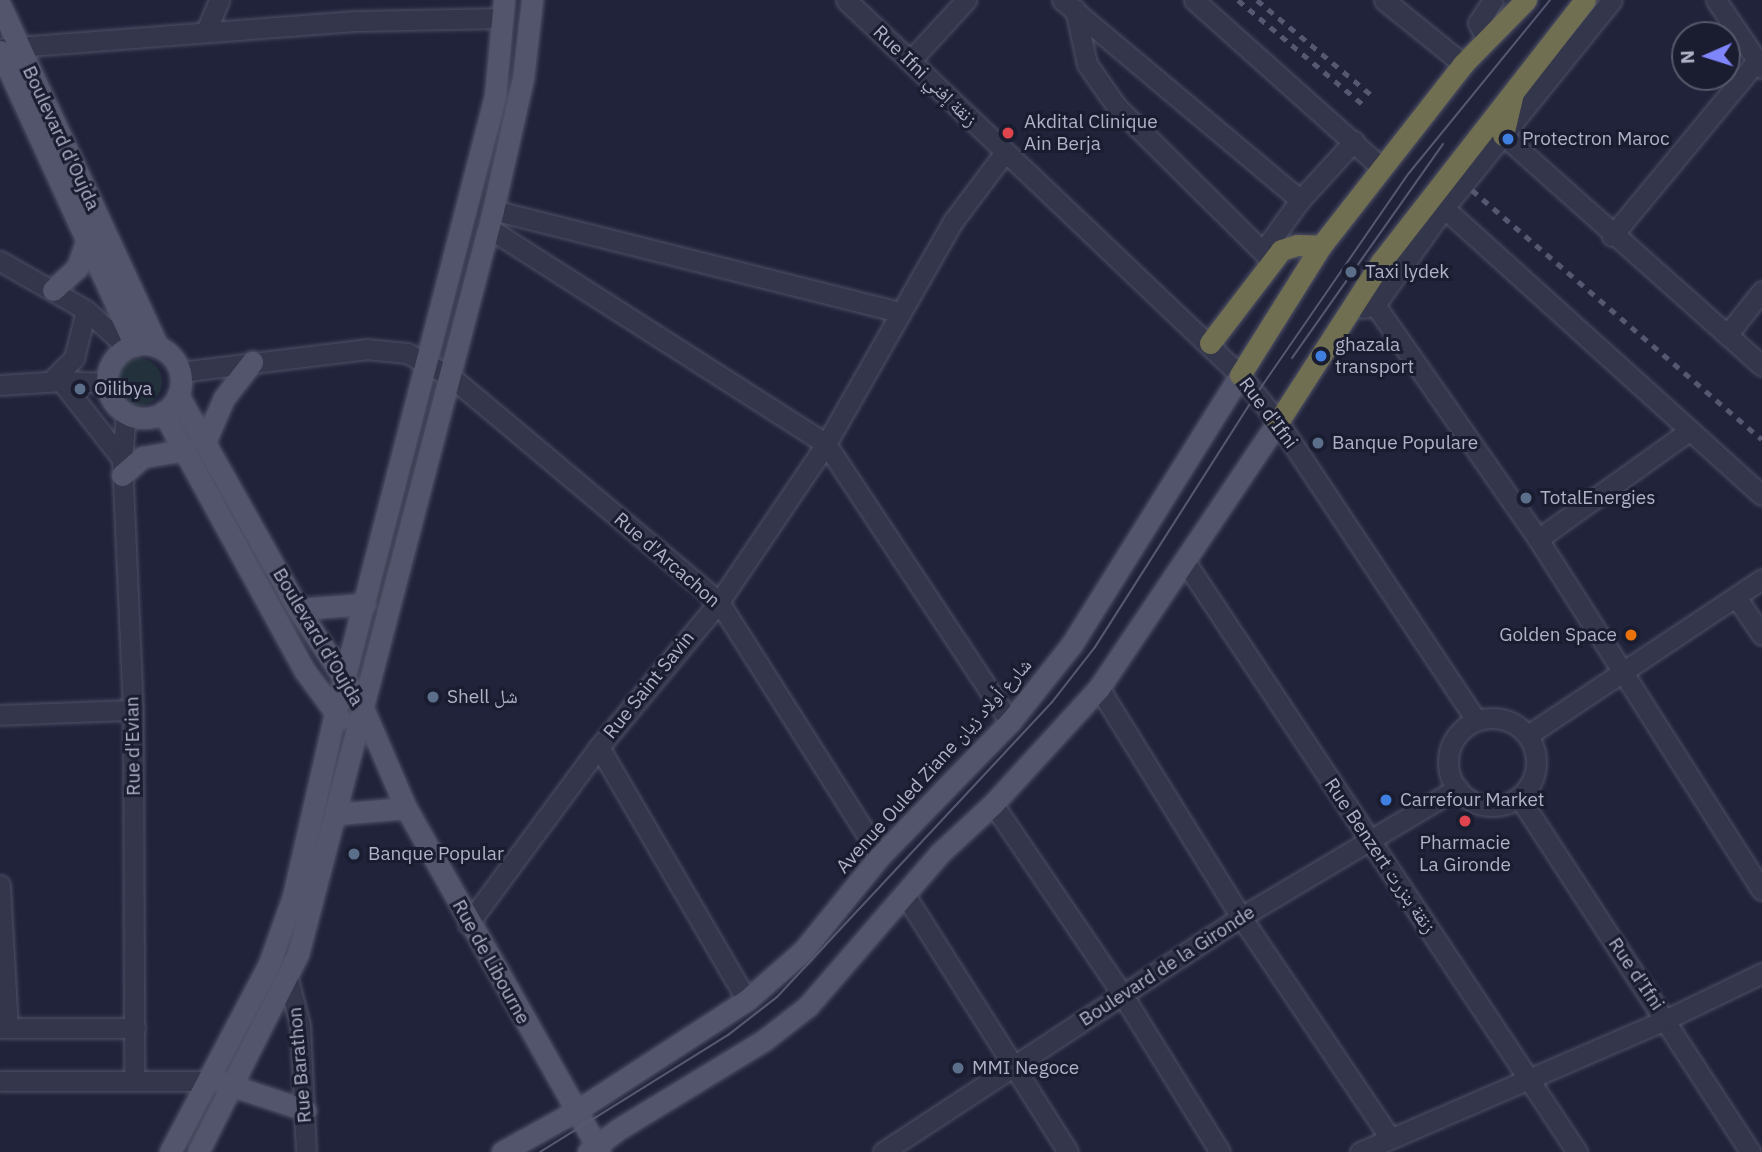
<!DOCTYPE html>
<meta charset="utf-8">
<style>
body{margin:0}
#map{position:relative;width:1762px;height:1152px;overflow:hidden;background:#21233b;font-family:"IBM Plex Sans","Noto Naskh Arabic",sans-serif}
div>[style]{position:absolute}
.green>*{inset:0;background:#23313c}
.round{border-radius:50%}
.roads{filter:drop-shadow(0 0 2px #4f5166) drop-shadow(0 0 2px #4f5166)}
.minor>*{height:19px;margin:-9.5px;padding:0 9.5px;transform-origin:9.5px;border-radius:9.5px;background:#34364b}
.minor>.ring{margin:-9.5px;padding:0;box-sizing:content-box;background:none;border:19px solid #34364b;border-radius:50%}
.major>*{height:21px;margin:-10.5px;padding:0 10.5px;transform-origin:10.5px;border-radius:10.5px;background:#52556b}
.major>.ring{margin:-10.5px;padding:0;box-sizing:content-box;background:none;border:21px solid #52556b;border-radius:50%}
.highway>*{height:21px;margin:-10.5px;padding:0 10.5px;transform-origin:10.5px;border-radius:10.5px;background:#716f51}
.tram>*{height:2px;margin:-1px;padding:0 1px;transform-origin:1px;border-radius:1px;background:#565872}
.rail>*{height:5px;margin-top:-2.5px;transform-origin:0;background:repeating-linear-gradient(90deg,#565872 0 7px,transparent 0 14px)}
.dots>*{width:19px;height:19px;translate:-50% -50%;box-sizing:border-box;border:4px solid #1a1c30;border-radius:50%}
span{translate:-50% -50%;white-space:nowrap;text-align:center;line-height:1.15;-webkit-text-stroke:6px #1a1c30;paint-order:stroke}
.street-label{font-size:19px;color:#afb1c7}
.poi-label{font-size:19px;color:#afb1c7}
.left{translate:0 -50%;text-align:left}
.right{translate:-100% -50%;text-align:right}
.north{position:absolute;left:1671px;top:21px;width:70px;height:70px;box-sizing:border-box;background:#1a1c30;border:2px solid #56586c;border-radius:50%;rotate:267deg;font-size:19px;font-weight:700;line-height:28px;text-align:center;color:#afb1c7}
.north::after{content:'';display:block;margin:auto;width:24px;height:32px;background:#7f86fc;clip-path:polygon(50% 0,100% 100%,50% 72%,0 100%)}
</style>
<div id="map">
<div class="green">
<i class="round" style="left:114px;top:358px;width:48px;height:48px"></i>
</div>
<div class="roads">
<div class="minor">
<i style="left:846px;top:0;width:544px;rotate:43.58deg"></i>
<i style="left:1240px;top:375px;width:60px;rotate:51deg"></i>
<i style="left:1278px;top:422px;width:358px;rotate:56.4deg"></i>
<i style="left:1062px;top:0;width:311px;rotate:40deg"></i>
<i style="left:1194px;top:0;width:252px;rotate:41.8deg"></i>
<i style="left:1384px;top:0;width:102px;rotate:39deg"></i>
<i style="left:1716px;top:0;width:82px;rotate:55.9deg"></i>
<i style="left:1075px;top:9px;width:56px;rotate:77.7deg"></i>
<i style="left:1087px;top:64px;width:52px;rotate:55.1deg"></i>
<i style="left:1117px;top:107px;width:217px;rotate:44.8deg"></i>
<i style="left:206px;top:31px;width:34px;rotate:-67deg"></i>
<i style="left:1486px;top:38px;width:17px;rotate:-118deg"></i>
<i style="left:1478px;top:23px;width:27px;rotate:-57deg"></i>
<i style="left:4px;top:48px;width:355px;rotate:-4.4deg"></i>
<i style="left:358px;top:21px;width:145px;rotate:-1.2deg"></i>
<i style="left:910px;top:61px;width:83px;rotate:-47.4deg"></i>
<i style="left:1503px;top:135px;width:347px;rotate:41.7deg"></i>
<i style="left:1444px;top:208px;width:428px;rotate:42.1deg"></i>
<i style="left:493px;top:210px;width:419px;rotate:14.1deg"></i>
<i style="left:487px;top:227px;width:403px;rotate:32.6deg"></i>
<i style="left:826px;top:444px;width:333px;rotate:56.5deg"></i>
<i style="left:1612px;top:236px;width:227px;rotate:-50.4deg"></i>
<i style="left:1264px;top:250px;width:62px;rotate:-54.2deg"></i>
<i style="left:1300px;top:200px;width:80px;rotate:-47.5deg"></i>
<i style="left:0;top:261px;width:99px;rotate:29.7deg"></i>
<i style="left:86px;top:310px;width:57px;rotate:42.1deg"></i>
<i style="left:1375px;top:305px;width:285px;rotate:55.1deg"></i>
<i style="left:1538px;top:539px;width:416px;rotate:57.5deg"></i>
<i style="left:1364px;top:308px;width:11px;rotate:-15deg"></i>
<i style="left:1375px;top:305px;width:119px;rotate:-54.6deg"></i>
<i style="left:1444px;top:208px;width:267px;rotate:-51.1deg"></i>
<i style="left:1727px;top:335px;width:56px;rotate:-51.5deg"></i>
<i style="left:180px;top:372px;width:187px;rotate:-7deg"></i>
<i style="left:366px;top:349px;width:41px;rotate:5.6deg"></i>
<i style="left:407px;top:353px;width:49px;rotate:28.1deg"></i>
<i style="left:450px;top:376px;width:351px;rotate:40deg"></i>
<i style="left:719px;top:602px;width:301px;rotate:57.6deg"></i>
<i style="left:51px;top:381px;width:33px;rotate:-45deg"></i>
<i style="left:74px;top:358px;width:49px;rotate:-76deg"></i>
<i style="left:61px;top:381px;width:99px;rotate:52deg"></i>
<i style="left:0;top:385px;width:61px;rotate:-3.8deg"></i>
<i style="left:61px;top:381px;width:47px;rotate:2.4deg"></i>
<i style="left:126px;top:413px;width:46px;rotate:95deg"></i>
<i style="left:122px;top:459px;width:251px;rotate:87.5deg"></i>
<i style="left:133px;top:710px;width:368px;rotate:89.8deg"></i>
<i style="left:1538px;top:539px;width:187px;rotate:-35.6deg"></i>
<i style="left:1184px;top:560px;width:711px;rotate:56.42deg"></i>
<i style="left:1736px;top:597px;width:46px;rotate:55.6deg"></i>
<i style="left:1099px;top:688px;width:269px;rotate:58.2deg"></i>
<i style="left:1241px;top:917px;width:267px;rotate:56deg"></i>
<i style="left:0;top:715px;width:133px;rotate:-2.2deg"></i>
<i class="ring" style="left:1448px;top:718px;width:69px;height:69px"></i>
<i style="left:1528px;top:735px;width:281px;rotate:-33.7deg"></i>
<i style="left:599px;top:747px;width:293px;rotate:59.7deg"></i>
<i style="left:1519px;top:797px;width:424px;rotate:56.9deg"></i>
<i style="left:993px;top:804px;width:230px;rotate:55.8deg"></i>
<i style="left:1122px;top:994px;width:186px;rotate:58.2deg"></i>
<i style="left:0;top:885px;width:143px;rotate:86.8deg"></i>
<i style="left:905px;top:895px;width:304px;rotate:57.6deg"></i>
<i style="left:468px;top:924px;width:220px;rotate:-53.5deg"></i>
<i style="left:599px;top:747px;width:188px;rotate:-50.4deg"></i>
<i style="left:719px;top:602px;width:191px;rotate:-55.9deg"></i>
<i style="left:826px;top:444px;width:258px;rotate:-60.3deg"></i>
<i style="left:954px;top:220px;width:85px;rotate:-53.1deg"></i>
<i style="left:288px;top:979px;width:48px;rotate:75.4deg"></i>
<i style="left:300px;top:1025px;width:127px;rotate:87.3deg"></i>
<i style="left:0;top:1028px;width:135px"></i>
<i style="left:0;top:1081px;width:206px"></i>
<i style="left:883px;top:1152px;width:428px;rotate:-33.3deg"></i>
<i style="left:1241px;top:917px;width:252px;rotate:-30.8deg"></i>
<i style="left:1360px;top:1152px;width:335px;rotate:-23.4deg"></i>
<i style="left:1667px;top:1019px;width:106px;rotate:-25.8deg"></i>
</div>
<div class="major">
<i style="left:0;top:5px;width:377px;rotate:65.2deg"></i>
<i style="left:0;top:51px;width:324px;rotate:65.4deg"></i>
<i style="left:53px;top:290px;width:33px;rotate:-43deg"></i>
<i style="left:77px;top:268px;width:28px;rotate:-71deg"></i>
<i class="ring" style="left:107px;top:344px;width:53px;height:53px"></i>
<i style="left:178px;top:395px;width:245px;rotate:60.7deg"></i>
<i style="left:298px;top:609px;width:116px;rotate:56.6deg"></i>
<i style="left:362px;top:706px;width:111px;rotate:66.7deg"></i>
<i style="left:406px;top:808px;width:395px;rotate:60.6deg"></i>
<i style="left:163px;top:412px;width:295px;rotate:61.3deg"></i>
<i style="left:305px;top:671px;width:59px;rotate:53.9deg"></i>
<i style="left:205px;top:442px;width:48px;rotate:-66.6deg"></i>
<i style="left:224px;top:398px;width:46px;rotate:-52.1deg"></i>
<i style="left:122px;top:475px;width:28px;rotate:-41deg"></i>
<i style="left:143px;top:457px;width:43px;rotate:-9.5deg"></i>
<i style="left:298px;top:609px;width:67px;rotate:-4.3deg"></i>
<i style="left:337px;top:814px;width:69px;rotate:-5deg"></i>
<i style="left:221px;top:1082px;width:89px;rotate:18.4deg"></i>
<i style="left:170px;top:1152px;width:212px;rotate:-62.2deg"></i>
<i style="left:269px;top:964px;width:71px;rotate:-70.3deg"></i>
<i style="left:293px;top:897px;width:188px;rotate:-77.1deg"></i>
<i style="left:335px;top:714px;width:638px;rotate:-75.48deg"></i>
<i style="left:495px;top:96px;width:96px;rotate:-84.6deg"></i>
<i style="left:198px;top:1152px;width:222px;rotate:-63.2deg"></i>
<i style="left:298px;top:954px;width:769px;rotate:-75.31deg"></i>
<i style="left:493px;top:210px;width:135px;rotate:-77.2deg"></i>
<i style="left:523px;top:78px;width:79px;rotate:-83.4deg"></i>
<i style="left:502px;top:1152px;width:85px;rotate:-29deg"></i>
<i style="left:576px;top:1111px;width:204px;rotate:-33deg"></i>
<i style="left:747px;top:1000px;width:74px;rotate:-41.2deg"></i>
<i style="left:803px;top:951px;width:122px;rotate:-51deg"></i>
<i style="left:880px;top:856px;width:187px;rotate:-45.9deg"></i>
<i style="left:1010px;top:722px;width:100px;rotate:-51.5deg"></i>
<i style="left:1072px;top:644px;width:317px;rotate:-58deg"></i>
<i style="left:588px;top:1152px;width:36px;rotate:-37deg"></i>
<i style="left:617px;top:1130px;width:171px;rotate:-31.4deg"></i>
<i style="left:763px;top:1041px;width:57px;rotate:-37.9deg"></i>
<i style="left:808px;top:1006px;width:202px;rotate:-49.2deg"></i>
<i style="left:940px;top:853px;width:72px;rotate:-42.8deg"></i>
<i style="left:993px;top:804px;width:157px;rotate:-47.6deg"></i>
<i style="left:1099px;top:688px;width:321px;rotate:-56.1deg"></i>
</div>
<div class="highway">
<i style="left:1503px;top:135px;width:43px;rotate:-76.6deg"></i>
<i style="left:1210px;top:343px;width:117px;rotate:-52.6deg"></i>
<i style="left:1281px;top:250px;width:17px;rotate:-17deg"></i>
<i style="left:1297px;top:245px;width:24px;rotate:2deg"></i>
<i style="left:1240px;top:375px;width:152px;rotate:-57.9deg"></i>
<i style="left:1321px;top:246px;width:231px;rotate:-52deg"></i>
<i style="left:1463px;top:64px;width:90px;rotate:-45.5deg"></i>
<i style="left:1278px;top:422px;width:190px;rotate:-57.2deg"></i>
<i style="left:1381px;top:262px;width:332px;rotate:-52.1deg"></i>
</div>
</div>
<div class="tram">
<i style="left:1292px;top:358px;width:262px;rotate:-54.8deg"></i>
<i style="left:540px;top:1152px;width:221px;rotate:-31.9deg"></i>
<i style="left:728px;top:1035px;width:62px;rotate:-37.8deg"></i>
<i style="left:777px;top:997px;width:403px;rotate:-47deg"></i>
<i style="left:1052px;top:702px;width:70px;rotate:-52deg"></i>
<i style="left:1095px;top:647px;width:298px;rotate:-57.5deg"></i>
<i style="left:1255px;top:396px;width:271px;rotate:-55.4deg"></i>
<i style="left:1409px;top:173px;width:223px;rotate:-50.8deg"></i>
</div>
<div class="rail">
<i style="left:1238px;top:0;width:167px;rotate:39.9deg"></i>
<i style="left:1257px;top:0;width:152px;rotate:39.7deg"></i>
<i style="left:1472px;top:190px;width:382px;rotate:40.7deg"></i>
</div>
<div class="dots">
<i style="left:1008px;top:133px;background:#e0444e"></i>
<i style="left:1508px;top:139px;background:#3f7fe0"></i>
<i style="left:1351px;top:272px;background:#5c6f8a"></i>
<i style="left:1321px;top:356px;background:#3f7fe0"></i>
<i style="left:80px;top:389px;background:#5c6f8a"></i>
<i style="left:1318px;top:443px;background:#5c6f8a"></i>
<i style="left:1526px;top:498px;background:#5c6f8a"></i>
<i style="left:1631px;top:635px;background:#e8710a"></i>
<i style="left:433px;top:697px;background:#5c6f8a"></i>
<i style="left:1386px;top:800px;background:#3f7fe0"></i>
<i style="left:1465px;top:821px;background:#e0444e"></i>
<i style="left:354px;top:854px;background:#5c6f8a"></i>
<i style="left:958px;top:1068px;background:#5c6f8a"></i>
</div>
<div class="street-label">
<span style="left:925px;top:76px;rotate:44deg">Rue Ifni زنقة إفني</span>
<span style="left:61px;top:138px;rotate:65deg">Boulevard d'Oujda</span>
<span style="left:1268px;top:413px;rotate:53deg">Rue d'Ifni</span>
<span style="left:667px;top:560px;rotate:41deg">Rue d'Arcachon</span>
<span style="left:318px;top:637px;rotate:59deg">Boulevard d'Oujda</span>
<span style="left:649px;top:685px;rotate:-51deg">Rue Saint Savin</span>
<span style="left:133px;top:746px;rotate:-91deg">Rue d'Evian</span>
<span style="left:934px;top:766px;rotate:-48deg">Avenue Ouled Ziane شارع أولاد زيان</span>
<span style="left:1380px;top:856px;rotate:56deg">Rue Benzert زنقة بنزرت</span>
<span style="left:491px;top:962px;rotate:61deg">Rue de Libourne</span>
<span style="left:1167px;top:966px;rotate:-33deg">Boulevard de la Gironde</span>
<span style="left:1636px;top:974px;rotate:56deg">Rue d'Ifni</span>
<span style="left:300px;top:1065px;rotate:-95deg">Rue Barathon</span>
</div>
<div class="poi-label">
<span class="left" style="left:1024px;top:133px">Akdital Clinique<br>Ain Berja</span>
<span class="left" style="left:1522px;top:139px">Protectron Maroc</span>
<span class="left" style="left:1365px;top:272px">Taxi lydek</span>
<span class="left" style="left:1335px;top:356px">ghazala<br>transport</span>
<span class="left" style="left:94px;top:389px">Oilibya</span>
<span class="left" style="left:1332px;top:443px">Banque Populare</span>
<span class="left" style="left:1540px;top:498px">TotalEnergies</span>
<span class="right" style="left:1617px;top:635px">Golden Space</span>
<span class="left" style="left:447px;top:697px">Shell شل</span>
<span class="left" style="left:1400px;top:800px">Carrefour Market</span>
<span style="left:1465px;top:854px">Pharmacie<br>La Gironde</span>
<span class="left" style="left:368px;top:854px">Banque Popular</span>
<span class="left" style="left:972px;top:1068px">MMI Negoce</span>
</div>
<div class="north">N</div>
</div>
